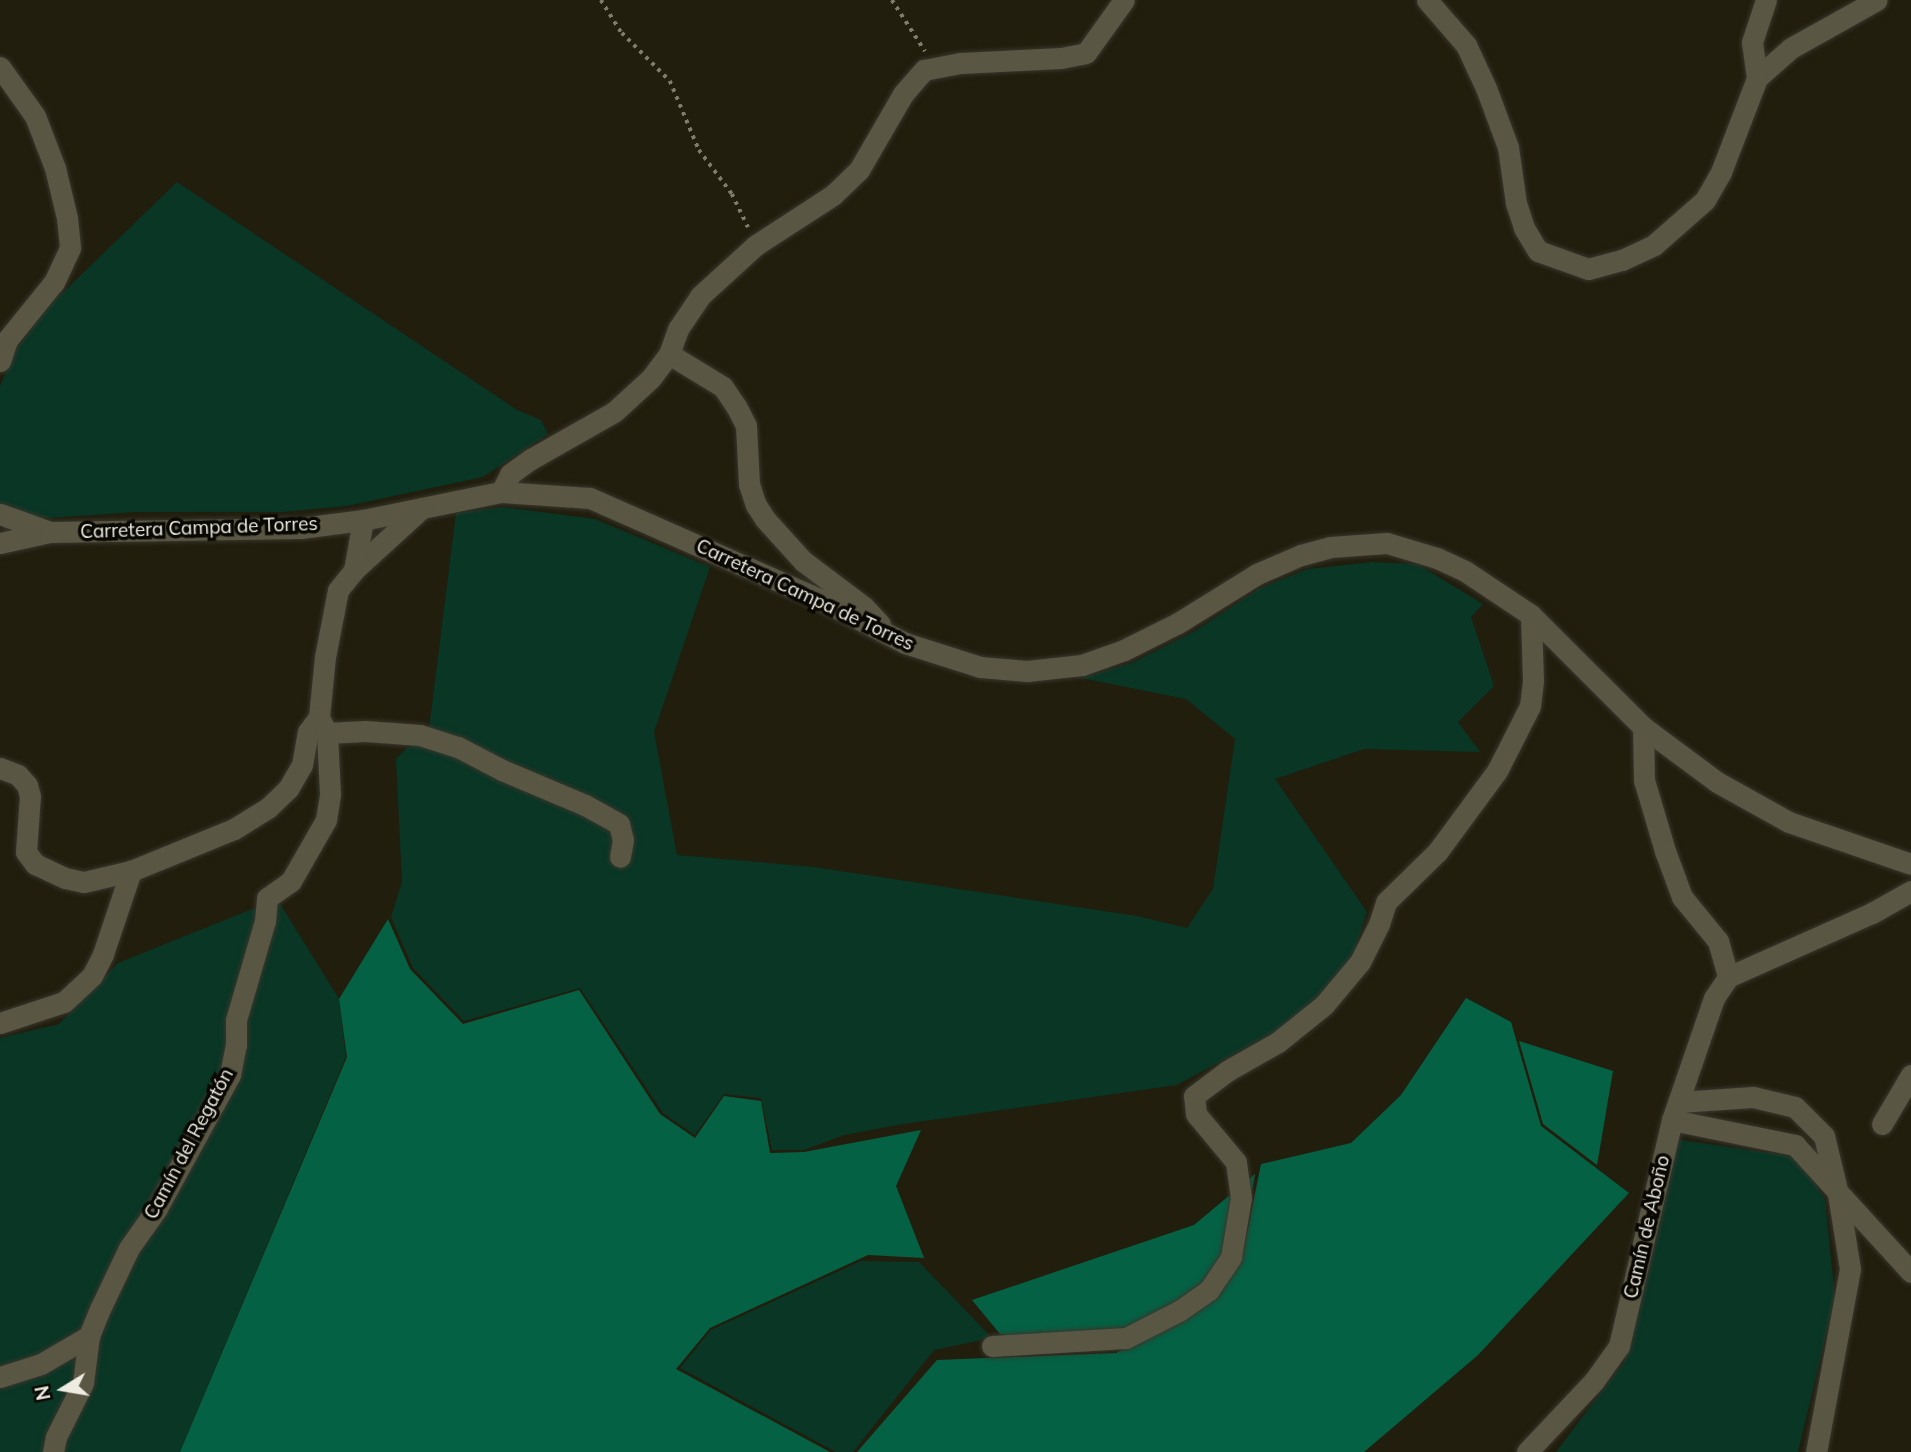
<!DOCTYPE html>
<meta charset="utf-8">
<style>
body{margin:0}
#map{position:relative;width:1911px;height:1452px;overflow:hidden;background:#211e0d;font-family:Mulish,sans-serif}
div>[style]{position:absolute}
.green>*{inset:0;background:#093625}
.forest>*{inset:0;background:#056144}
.path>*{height:3.5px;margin-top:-1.75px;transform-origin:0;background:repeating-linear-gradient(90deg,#7f7c6e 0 3.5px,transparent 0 8.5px)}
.roads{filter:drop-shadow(0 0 2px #38362d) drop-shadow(0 0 2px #38362d)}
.minor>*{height:21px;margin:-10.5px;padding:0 10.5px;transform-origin:10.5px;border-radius:10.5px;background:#595643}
span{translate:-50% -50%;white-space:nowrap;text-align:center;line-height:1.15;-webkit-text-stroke:7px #090803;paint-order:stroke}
.street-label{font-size:19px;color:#eeece1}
.north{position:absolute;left:28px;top:1354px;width:70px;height:70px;-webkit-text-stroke:5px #090803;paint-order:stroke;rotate:259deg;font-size:19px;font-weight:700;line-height:28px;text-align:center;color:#eeece1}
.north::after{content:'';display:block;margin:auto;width:24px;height:32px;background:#eeece1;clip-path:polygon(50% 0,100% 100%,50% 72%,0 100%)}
</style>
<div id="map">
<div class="green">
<i style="clip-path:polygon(177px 182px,517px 410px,541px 420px,548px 434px,483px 477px,347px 506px,283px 512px,137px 512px,34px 519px,0 505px,0 386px,15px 351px,47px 308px)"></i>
<i style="clip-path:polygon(503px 507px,595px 519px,710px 567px,654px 732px,677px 855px,814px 867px,1137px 916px,1187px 928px,1213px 889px,1235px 739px,1186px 699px,1081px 678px,1132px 663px,1195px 631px,1260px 588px,1308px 569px,1372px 562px,1417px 564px,1483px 604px,1471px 617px,1494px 686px,1458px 722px,1480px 752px,1364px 749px,1275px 779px,1367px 912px,1350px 965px,1299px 1019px,1177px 1085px,903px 1124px,844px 1135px,804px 1150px,772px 1150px,761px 1098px,724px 1094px,695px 1135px,663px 1113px,580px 988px,464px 1021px,413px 968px,391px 917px,402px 882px,396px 759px,411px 744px,427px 745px,456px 513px)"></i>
<i style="clip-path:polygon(277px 899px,339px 999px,346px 1057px,180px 1452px,0 1452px,0 1038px,59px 1024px,118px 963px)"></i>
<i style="clip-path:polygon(1674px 1139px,1791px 1156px,1804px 1165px,1825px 1200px,1835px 1297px,1798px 1452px,1556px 1452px,1624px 1362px)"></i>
<i style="clip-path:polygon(861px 1261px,919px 1262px,992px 1338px,934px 1350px,853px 1452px,836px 1452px,680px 1368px,711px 1330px)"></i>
</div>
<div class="forest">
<i style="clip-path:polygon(388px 919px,410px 969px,463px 1024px,579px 990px,660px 1114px,695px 1138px,724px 1096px,761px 1101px,770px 1153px,804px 1152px,921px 1130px,896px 1186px,924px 1258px,868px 1255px,710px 1328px,676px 1369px,830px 1452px,180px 1452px,347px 1057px,339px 999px)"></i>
<i style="clip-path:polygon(1466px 998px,1511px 1022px,1541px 1126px,1629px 1193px,1478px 1355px,1364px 1452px,857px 1452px,937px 1360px,1116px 1353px,1196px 1313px,1241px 1263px,1261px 1164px,1351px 1143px,1401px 1095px)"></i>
<i style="clip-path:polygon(1519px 1041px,1613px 1071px,1597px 1165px,1543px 1124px)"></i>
<i style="clip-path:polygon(1255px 1174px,1239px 1261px,1194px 1311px,1115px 1350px,1077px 1352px,1000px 1334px,972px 1300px,1194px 1225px)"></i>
</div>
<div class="path">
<i style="left:601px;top:0;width:39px;rotate:58deg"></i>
<i style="left:622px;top:33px;width:68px;rotate:45deg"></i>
<i style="left:670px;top:81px;width:75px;rotate:67.2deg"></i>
<i style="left:699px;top:150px;width:55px;rotate:53.1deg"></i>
<i style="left:732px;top:194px;width:37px;rotate:64deg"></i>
<i style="left:892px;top:0;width:61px;rotate:57.1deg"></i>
</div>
<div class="roads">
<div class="minor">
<i style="left:1427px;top:0;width:60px;rotate:49.1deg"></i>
<i style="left:1466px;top:45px;width:47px;rotate:65.1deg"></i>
<i style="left:1486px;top:88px;width:63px;rotate:69.6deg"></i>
<i style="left:1508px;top:147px;width:57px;rotate:81.9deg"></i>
<i style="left:1516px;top:203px;width:26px;rotate:72deg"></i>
<i style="left:1524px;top:228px;width:27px;rotate:59deg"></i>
<i style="left:1538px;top:251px;width:53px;rotate:19.8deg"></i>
<i style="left:1588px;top:269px;width:35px;rotate:-15deg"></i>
<i style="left:1622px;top:260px;width:35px;rotate:-25deg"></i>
<i style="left:1654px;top:245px;width:68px;rotate:-41.4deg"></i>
<i style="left:1705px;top:200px;width:32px;rotate:-60deg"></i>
<i style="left:1721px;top:172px;width:101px;rotate:-69deg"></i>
<i style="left:1757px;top:78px;width:45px;rotate:-41.4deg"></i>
<i style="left:1791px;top:48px;width:98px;rotate:-29.2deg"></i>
<i style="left:0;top:67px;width:60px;rotate:54.5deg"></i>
<i style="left:35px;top:116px;width:56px;rotate:69deg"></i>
<i style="left:55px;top:168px;width:51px;rotate:76.5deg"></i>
<i style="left:67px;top:218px;width:30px;rotate:84deg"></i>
<i style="left:70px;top:248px;width:38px;rotate:115deg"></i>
<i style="left:54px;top:282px;width:75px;rotate:129deg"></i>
<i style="left:7px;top:340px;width:22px;rotate:108deg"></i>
<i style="left:1757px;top:78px;width:36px;rotate:-98deg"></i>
<i style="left:1752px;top:42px;width:44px;rotate:-71.6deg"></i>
<i style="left:669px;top:354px;width:63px;rotate:31.4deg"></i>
<i style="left:723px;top:387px;width:23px;rotate:56deg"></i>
<i style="left:736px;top:406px;width:22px;rotate:63deg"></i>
<i style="left:746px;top:426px;width:58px;rotate:87deg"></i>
<i style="left:749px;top:484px;width:22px;rotate:72deg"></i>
<i style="left:756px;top:505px;width:17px;rotate:57deg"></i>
<i style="left:765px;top:519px;width:57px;rotate:47.9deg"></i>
<i style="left:803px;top:561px;width:75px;rotate:36.9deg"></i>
<i style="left:863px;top:606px;width:25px;rotate:47deg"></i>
<i style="left:501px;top:492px;width:20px;rotate:-63deg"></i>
<i style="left:510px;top:474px;width:26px;rotate:-36deg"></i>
<i style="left:531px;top:459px;width:95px;rotate:-29.5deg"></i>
<i style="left:614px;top:412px;width:50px;rotate:-42.6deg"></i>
<i style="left:651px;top:378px;width:30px;rotate:-53deg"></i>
<i style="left:669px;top:354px;width:27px;rotate:-70deg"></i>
<i style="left:678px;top:329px;width:40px;rotate:-56deg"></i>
<i style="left:700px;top:296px;width:76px;rotate:-42.3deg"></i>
<i style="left:756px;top:245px;width:92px;rotate:-33deg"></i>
<i style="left:833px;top:195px;width:36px;rotate:-44deg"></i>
<i style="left:859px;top:170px;width:88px;rotate:-59.9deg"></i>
<i style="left:903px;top:94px;width:32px;rotate:-49deg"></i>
<i style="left:924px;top:70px;width:38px;rotate:-11deg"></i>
<i style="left:961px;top:63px;width:100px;rotate:-2.9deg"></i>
<i style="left:1061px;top:58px;width:25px;rotate:-11deg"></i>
<i style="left:1086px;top:53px;width:65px;rotate:-54.4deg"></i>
<i style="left:0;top:514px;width:53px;rotate:19.8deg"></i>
<i style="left:0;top:543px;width:51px;rotate:-12.4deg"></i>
<i style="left:50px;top:532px;width:251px;rotate:-0.9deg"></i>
<i style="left:301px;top:528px;width:63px;rotate:-7.4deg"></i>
<i style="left:363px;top:520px;width:141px;rotate:-11.5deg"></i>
<i style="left:501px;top:492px;width:89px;rotate:3.9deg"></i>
<i style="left:590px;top:498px;width:255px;rotate:23.8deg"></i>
<i style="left:823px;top:601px;width:92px;rotate:27.1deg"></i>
<i style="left:905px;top:643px;width:79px;rotate:17.7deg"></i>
<i style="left:980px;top:667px;width:47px;rotate:4.9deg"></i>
<i style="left:1027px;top:671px;width:55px;rotate:-6.2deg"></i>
<i style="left:1082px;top:665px;width:45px;rotate:-19.7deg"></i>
<i style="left:1124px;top:650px;width:60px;rotate:-26.6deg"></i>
<i style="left:1178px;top:623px;width:93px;rotate:-31.8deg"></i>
<i style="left:1257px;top:574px;width:48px;rotate:-23.4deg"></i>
<i style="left:1301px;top:555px;width:30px;rotate:-15deg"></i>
<i style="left:1330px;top:547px;width:57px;rotate:-4deg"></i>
<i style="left:1387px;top:543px;width:52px;rotate:16.7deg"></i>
<i style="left:1437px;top:558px;width:31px;rotate:25deg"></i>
<i style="left:1465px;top:571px;width:79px;rotate:33.7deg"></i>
<i style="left:1531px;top:615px;width:158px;rotate:45deg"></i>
<i style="left:1643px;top:727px;width:92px;rotate:36.6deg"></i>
<i style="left:1717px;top:782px;width:82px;rotate:29.1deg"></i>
<i style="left:1789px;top:822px;width:129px;rotate:19deg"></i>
<i style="left:354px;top:570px;width:92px;rotate:-42.4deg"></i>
<i style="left:319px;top:717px;width:60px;rotate:-84.3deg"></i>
<i style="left:325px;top:657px;width:68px;rotate:-79deg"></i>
<i style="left:338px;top:590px;width:26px;rotate:-51deg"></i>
<i style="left:354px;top:570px;width:51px;rotate:-79.8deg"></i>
<i style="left:1643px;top:727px;width:53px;rotate:88.9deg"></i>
<i style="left:1644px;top:780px;width:74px;rotate:73.5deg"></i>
<i style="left:1665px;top:851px;width:49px;rotate:69.7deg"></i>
<i style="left:1682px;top:897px;width:57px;rotate:50.7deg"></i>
<i style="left:1718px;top:941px;width:37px;rotate:74deg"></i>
<i style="left:327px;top:733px;width:38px;rotate:-3deg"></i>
<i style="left:365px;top:731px;width:55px;rotate:4.2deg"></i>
<i style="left:420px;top:735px;width:40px;rotate:18deg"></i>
<i style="left:458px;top:747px;width:50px;rotate:27.6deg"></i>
<i style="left:502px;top:770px;width:90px;rotate:22.9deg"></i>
<i style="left:585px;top:805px;width:39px;rotate:29deg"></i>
<i style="left:619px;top:824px;width:16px;rotate:76deg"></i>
<i style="left:623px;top:840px;width:17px;rotate:100deg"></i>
<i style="left:0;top:768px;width:19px;rotate:21deg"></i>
<i style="left:18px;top:775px;width:13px;rotate:48deg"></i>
<i style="left:27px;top:785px;width:11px;rotate:75deg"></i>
<i style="left:30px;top:796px;width:56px;rotate:94.1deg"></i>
<i style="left:26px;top:852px;width:15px;rotate:53deg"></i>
<i style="left:35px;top:864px;width:33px;rotate:25deg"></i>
<i style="left:65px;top:878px;width:19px;rotate:12deg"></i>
<i style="left:84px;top:882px;width:48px;rotate:-13.2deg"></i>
<i style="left:0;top:1023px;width:67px;rotate:-18.2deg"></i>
<i style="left:64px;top:1002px;width:38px;rotate:-43deg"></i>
<i style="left:92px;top:976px;width:25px;rotate:-63deg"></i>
<i style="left:103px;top:954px;width:88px;rotate:-71.4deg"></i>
<i style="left:131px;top:871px;width:111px;rotate:-22.2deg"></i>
<i style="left:234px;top:829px;width:40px;rotate:-32deg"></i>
<i style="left:268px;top:808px;width:28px;rotate:-44deg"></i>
<i style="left:288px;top:789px;width:28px;rotate:-60deg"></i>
<i style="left:302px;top:765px;width:34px;rotate:-80deg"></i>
<i style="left:308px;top:732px;width:19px;rotate:-54deg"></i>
<i style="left:1679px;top:1102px;width:74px;rotate:-3.9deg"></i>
<i style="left:1753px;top:1097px;width:43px;rotate:13.4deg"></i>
<i style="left:1795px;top:1107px;width:41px;rotate:45deg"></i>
<i style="left:1824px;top:1136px;width:60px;rotate:76.4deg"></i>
<i style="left:1838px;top:1194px;width:76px;rotate:80.9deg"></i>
<i style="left:1850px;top:1269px;width:186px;rotate:100.5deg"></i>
<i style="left:1672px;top:1120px;width:126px;rotate:11.5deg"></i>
<i style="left:1795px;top:1145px;width:172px;rotate:47.6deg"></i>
<i style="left:1882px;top:1124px;width:57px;rotate:-59.4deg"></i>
<i style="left:992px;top:1346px;width:134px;rotate:-3.4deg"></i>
<i style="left:1126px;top:1338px;width:59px;rotate:-27deg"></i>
<i style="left:1179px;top:1311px;width:37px;rotate:-35deg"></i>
<i style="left:1209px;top:1290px;width:40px;rotate:-56deg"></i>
<i style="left:1231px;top:1257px;width:60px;rotate:-80.4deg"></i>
<i style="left:1241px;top:1198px;width:36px;rotate:-98deg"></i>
<i style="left:1236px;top:1162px;width:62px;rotate:-129.8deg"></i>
<i style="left:1196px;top:1114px;width:18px;rotate:-96deg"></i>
<i style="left:1194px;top:1096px;width:41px;rotate:-37.1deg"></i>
<i style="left:1227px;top:1071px;width:59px;rotate:-29.6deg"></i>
<i style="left:1278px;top:1042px;width:59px;rotate:-38.8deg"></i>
<i style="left:1324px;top:1005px;width:56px;rotate:-50.1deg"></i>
<i style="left:1360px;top:962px;width:42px;rotate:-63.4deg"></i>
<i style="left:1379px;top:924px;width:23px;rotate:-72deg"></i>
<i style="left:1386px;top:902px;width:73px;rotate:-44.4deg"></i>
<i style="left:1438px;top:851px;width:99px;rotate:-53.6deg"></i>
<i style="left:1497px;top:771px;width:73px;rotate:-63.1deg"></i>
<i style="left:1530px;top:706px;width:26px;rotate:-83deg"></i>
<i style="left:1533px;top:680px;width:65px;rotate:-91.8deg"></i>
<i style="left:0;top:1377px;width:43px;rotate:-17.6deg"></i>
<i style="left:41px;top:1364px;width:56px;rotate:-30.3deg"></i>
<i style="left:53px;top:1452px;width:15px;rotate:-79deg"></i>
<i style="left:56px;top:1437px;width:60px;rotate:-63.4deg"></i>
<i style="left:83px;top:1383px;width:47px;rotate:-82.7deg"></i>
<i style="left:89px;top:1336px;width:31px;rotate:-68deg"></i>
<i style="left:101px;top:1307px;width:65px;rotate:-64.6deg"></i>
<i style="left:129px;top:1248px;width:47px;rotate:-54.6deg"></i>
<i style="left:156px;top:1210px;width:154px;rotate:-61.3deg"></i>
<i style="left:230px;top:1075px;width:31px;rotate:-79deg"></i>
<i style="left:236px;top:1045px;width:25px;rotate:-90deg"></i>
<i style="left:236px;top:1020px;width:103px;rotate:-73.7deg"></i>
<i style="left:265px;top:921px;width:23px;rotate:-85deg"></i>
<i style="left:267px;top:898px;width:29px;rotate:-35deg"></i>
<i style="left:291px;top:881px;width:70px;rotate:-60.2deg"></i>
<i style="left:326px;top:820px;width:26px;rotate:-81deg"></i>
<i style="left:330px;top:794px;width:61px;rotate:-92.8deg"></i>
<i style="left:327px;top:733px;width:18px;rotate:-117deg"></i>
<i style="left:1527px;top:1452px;width:98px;rotate:-46.7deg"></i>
<i style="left:1594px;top:1381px;width:43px;rotate:-54.5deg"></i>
<i style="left:1619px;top:1346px;width:232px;rotate:-76.8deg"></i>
<i style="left:1672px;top:1120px;width:129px;rotate:-71deg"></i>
<i style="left:1714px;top:998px;width:25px;rotate:-56deg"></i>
<i style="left:1728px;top:977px;width:158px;rotate:-24deg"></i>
<i style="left:1872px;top:913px;width:45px;rotate:-29.4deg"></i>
</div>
</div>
<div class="street-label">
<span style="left:199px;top:528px;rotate:-2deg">Carretera Campa de Torres</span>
<span style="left:805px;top:595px;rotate:25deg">Carretera Campa de Torres</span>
<span style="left:189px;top:1144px;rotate:-62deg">Camín del Regatón</span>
<span style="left:1647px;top:1227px;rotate:-77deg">Camín de Aboño</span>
</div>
<div class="north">N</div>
</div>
